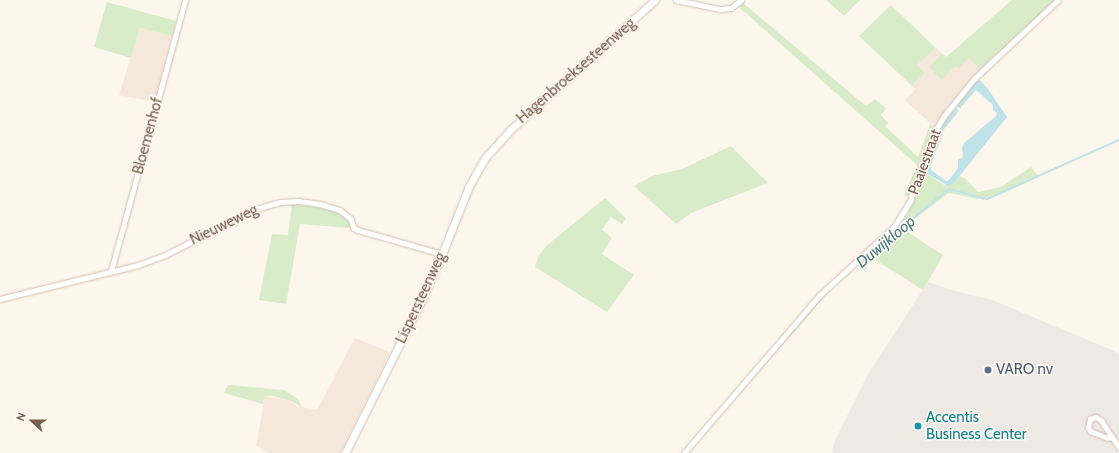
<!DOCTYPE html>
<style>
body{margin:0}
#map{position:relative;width:1119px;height:453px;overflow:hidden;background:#fdf6ec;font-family:Cabin,sans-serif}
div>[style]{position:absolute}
.residential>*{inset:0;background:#f5e8da}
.industrial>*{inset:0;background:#efe9e4}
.green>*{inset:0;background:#d8ecc9}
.water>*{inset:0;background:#bfe3e8}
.stream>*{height:1.5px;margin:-0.75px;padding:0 0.75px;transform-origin:0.75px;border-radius:0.75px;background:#bfe3e8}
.roads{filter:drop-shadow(0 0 1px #d1beb0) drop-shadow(0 0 1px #d1beb0)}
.street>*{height:4.5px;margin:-2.25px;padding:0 2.25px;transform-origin:2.25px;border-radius:2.25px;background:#fff}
.secondary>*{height:7px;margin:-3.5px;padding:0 3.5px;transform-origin:3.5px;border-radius:3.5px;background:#fff}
.dots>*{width:11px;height:11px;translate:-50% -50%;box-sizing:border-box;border:2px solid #fffaf3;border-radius:50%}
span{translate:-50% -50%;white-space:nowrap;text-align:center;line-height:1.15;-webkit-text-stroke:3px #fffaf3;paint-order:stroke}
.street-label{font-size:15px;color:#7a5c4d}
.service-label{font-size:15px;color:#4e5e75}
.left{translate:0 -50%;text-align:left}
.culture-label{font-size:15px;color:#0d838f}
.water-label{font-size:16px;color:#437c86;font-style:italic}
.north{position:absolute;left:12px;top:401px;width:40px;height:40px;-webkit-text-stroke:3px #fffaf3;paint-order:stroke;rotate:291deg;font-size:11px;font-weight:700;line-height:16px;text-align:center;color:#7a5c4d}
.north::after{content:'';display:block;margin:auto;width:14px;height:18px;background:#7a5c4d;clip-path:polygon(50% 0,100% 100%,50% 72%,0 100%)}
</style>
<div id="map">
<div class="residential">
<i style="clip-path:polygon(140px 28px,172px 36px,154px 102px,119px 95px)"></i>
<i style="clip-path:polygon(936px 48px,942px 53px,930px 67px,955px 66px,959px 69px,969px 58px,980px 69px,957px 96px,934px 127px,905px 100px,916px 89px,912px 86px,925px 73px,917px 65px)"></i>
<i style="clip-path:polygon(355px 338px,390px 352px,340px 453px,269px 453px,256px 446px,265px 396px,291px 401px,297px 406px,317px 410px)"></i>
</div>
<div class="industrial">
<i style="clip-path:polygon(928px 282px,958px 292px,990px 299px,1119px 353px,1119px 453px,832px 453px,834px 442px,869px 372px)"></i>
</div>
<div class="green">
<i style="clip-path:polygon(826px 0,860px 0,844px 16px)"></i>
<i style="clip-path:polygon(1012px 0,1055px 0,980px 69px,969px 58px,959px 69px,955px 66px,942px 80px,929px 67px,942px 53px,946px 57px)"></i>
<i style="clip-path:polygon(107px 2px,176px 21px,172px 36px,140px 28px,131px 58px,94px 47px)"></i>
<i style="clip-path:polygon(743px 3px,866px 106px,875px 99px,886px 108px,881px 115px,888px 123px,885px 126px,918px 157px,930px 124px,934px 127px,908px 197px,904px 195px,917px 165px,739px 7px)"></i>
<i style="clip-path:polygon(891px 5px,936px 48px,917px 65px,925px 73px,912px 86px,859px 36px)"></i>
<i style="clip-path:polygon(942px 122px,925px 172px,944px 185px,954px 183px,960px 176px,966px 179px,978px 192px,1001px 187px,1031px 167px,1039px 177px,999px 195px,977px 199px,949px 193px,908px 224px,903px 221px,908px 213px,936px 133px)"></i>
<i style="clip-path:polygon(731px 146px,768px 183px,691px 213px,676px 224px,634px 186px,652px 176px,682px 169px)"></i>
<i style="clip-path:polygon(605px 198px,626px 218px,622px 224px,611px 217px,602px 230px,612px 238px,602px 254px,634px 275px,607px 312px,535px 267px,538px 257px,546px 246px)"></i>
<i style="clip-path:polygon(292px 203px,334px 210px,348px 218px,351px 223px,349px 228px,300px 224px,286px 304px,259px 300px,272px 234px,288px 235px)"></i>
<i style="clip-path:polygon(900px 227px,943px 255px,923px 290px,869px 256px)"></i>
<i style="clip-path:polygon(228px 385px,284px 390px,297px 398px,302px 407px,291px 401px,273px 396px,265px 396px,263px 404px,224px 393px)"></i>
</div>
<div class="water">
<i style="clip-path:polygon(980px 80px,988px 89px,1007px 117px,954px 183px,948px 186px,925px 172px,929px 156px,941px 126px,956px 108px,959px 111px,944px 129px,930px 169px,946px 181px,948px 181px,958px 168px,958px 160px,963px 157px,962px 148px,964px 143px,996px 116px,997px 113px,993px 110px,993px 105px,976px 90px,961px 107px,961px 109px,957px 106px,975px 83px)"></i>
</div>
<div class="stream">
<i style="left:855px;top:266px;width:122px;rotate:-39.3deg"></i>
<i style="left:949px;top:189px;width:39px;rotate:15deg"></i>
<i style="left:987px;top:199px;width:145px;rotate:-24.1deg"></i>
<i style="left:734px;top:399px;width:140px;rotate:-49deg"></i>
<i style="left:704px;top:433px;width:29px;rotate:-49deg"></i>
</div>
<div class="roads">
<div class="street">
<i style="left:676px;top:0;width:45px;rotate:11.6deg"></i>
<i style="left:720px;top:9px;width:11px;rotate:-5deg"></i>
<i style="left:731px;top:8px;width:13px;rotate:-39deg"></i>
<i style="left:111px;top:271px;width:281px;rotate:-74.7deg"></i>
<i style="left:0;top:299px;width:142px;rotate:-13.8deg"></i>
<i style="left:138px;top:265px;width:29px;rotate:-20deg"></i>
<i style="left:165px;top:255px;width:102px;rotate:-26.8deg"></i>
<i style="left:256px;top:209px;width:25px;rotate:-16deg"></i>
<i style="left:280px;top:202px;width:19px;rotate:-3deg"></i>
<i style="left:299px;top:201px;width:21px;rotate:8deg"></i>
<i style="left:320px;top:204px;width:21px;rotate:17deg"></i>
<i style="left:340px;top:210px;width:14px;rotate:39deg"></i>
<i style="left:351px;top:219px;width:9px;rotate:72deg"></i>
<i style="left:354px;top:228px;width:4px;rotate:27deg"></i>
<i style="left:358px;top:230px;width:87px;rotate:15.9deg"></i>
<i style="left:1113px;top:438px;width:6px;rotate:180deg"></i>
<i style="left:1107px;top:438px;width:17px;rotate:-159deg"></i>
<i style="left:1091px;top:432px;width:5px;rotate:-127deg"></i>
<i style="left:1088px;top:428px;width:9px;rotate:-77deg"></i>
<i style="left:1090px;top:419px;width:6px;rotate:-18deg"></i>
<i style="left:1096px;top:417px;width:6px;rotate:31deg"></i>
<i style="left:1101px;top:420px;width:32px;rotate:56deg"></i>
<i style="left:684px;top:453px;width:208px;rotate:-49.3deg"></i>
<i style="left:820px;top:295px;width:100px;rotate:-42.6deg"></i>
<i style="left:894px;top:227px;width:31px;rotate:-58deg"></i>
<i style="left:910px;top:201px;width:74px;rotate:-70.3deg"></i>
<i style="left:935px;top:131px;width:17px;rotate:-59deg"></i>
<i style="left:944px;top:116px;width:48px;rotate:-51deg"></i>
<i style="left:974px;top:79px;width:115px;rotate:-43.2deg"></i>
</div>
<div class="secondary">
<i style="left:345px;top:453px;width:172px;rotate:-63.4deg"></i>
<i style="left:422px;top:299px;width:49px;rotate:-66deg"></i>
<i style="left:442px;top:254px;width:73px;rotate:-68.3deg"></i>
<i style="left:469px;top:186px;width:32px;rotate:-60deg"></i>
<i style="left:485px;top:158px;width:36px;rotate:-48deg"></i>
<i style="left:509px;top:131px;width:196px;rotate:-41.9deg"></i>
</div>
</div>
<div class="dots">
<i style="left:988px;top:370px;background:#5c6f8a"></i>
<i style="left:918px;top:426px;background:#0f9aa8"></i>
</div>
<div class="street-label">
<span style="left:576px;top:71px;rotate:-41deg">Hagenbroeksesteenweg</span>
<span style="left:148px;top:136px;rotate:-75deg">Bloemenhof</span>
<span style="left:925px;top:162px;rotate:-70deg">Paaiestraat</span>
<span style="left:224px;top:225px;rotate:-26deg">Nieuweweg</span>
<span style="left:421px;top:298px;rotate:-65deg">Lispersteenweg</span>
</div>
<div class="service-label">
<span class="left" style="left:996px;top:370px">VARO nv</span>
</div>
<div class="culture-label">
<span class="left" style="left:926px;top:426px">Accentis<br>Business Center</span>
</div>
<div class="water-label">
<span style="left:886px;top:242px;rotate:-40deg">Duwijkloop</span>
</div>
<div class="north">N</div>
</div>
